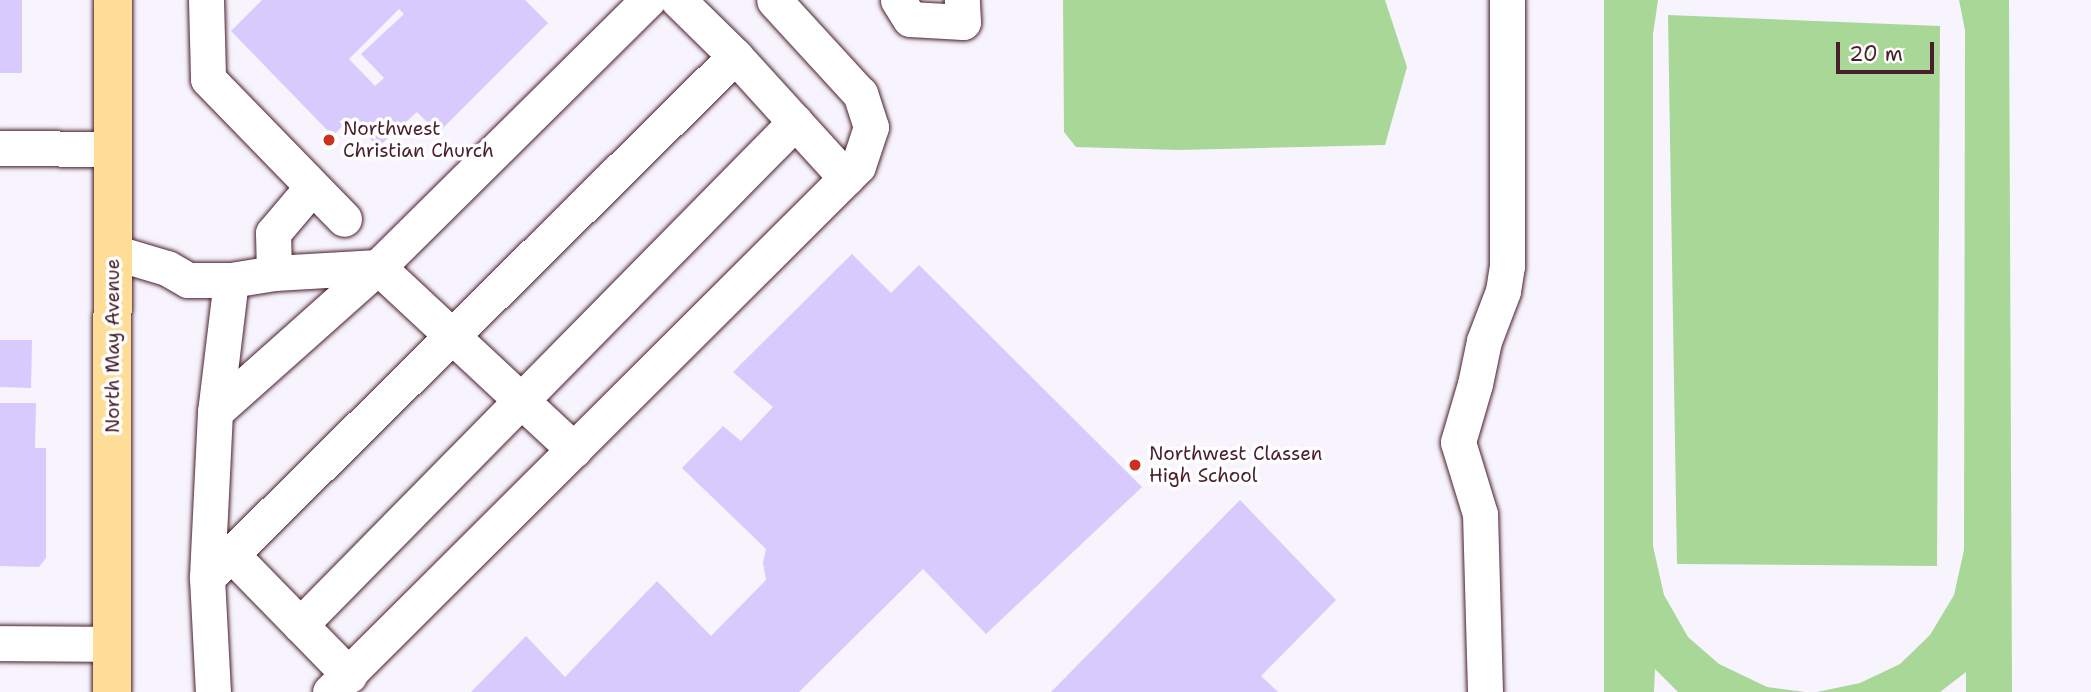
<!DOCTYPE html>
<style>
body{margin:0}
#map{position:relative;width:2091px;height:692px;overflow:hidden;background:#f7f4fe;font-family:"Shantell Sans",sans-serif}
div>[style]{position:absolute}
.green>*{inset:0;background:#a8d797}
.building>*{inset:0;background:#d8cafc}
.roads{filter:drop-shadow(0 0 2px #4a1f2b) drop-shadow(0 0 2px #4a1f2b)}
.minor>*{height:35px;margin:-17.5px;padding:0 17.5px;transform-origin:17.5px;border-radius:17.5px;background:#fff}
.major>*{height:38px;margin:-19px;padding:0 19px;transform-origin:19px;border-radius:19px;background:#fedd96}
.dots>*{width:19px;height:19px;translate:-50% -50%;box-sizing:border-box;border:4px solid #fff;border-radius:50%}
span{translate:-50% -50%;white-space:nowrap;text-align:center;line-height:1.15;-webkit-text-stroke:7px #fff;paint-order:stroke}
.poi-label{font-size:19px;color:#4a1f2b}
.left{translate:0 -50%;text-align:left}
.street-label{font-size:19px;color:#4a1f2b}
.scale{position:absolute;left:1836px;top:42px;width:98px;height:32px;box-sizing:border-box;border:4px solid #4a1f2b;border-top:0;padding-left:9px;font-size:21px;line-height:24px;white-space:nowrap;color:#4a1f2b;-webkit-text-stroke:5px #fff;paint-order:stroke}
</style>
<div id="map">
<div class="green">
<i style="clip-path:polygon(1063px 0,1385px 0,1407px 67px,1385px 145px,1178px 150px,1076px 147px,1064px 132px)"></i>
<i style="clip-path:polygon(1604px 0,1658px 0,1653px 34px,1653px 546px,1664px 595px,1688px 637px,1719px 664px,1767px 687px,1805px 692px,1678px 692px,1655px 669px,1654px 692px,1604px 692px)"></i>
<i style="clip-path:polygon(1959px 0,2009px 0,2012px 692px,1966px 692px,1966px 672px,1940px 692px,1817px 692px,1860px 683px,1900px 664px,1930px 635px,1954px 595px,1964px 550px,1965px 30px)"></i>
<i style="clip-path:polygon(1668px 15px,1940px 26px,1937px 566px,1677px 564px)"></i>
</div>
<div class="building">
<i style="clip-path:polygon(0 0,22px 0,22px 73px,0 73px)"></i>
<i style="clip-path:polygon(evenodd,262px 0,525px 0,548px 23px,438px 133px,417px 112px,378px 147px,350px 118px,333px 136px,231px 31px,262px 0,399px 9px,404px 14px,361px 54px,384px 78px,375px 86px,349px 59px,399px 9px)"></i>
<i style="clip-path:polygon(852px 254px,891px 293px,919px 265px,1142px 487px,986px 634px,923px 569px,799px 692px,471px 692px,526px 636px,565px 677px,657px 581px,711px 636px,766px 580px,763px 563px,766px 549px,682px 468px,723px 426px,741px 441px,773px 407px,733px 372px)"></i>
<i style="clip-path:polygon(0 340px,32px 340px,31px 388px,0 387px)"></i>
<i style="clip-path:polygon(0 403px,36px 403px,35px 448px,46px 448px,46px 558px,39px 567px,0 566px)"></i>
<i style="clip-path:polygon(1240px 500px,1336px 600px,1261px 676px,1278px 692px,1051px 692px)"></i>
</div>
<div class="roads">
<div class="minor">
<i style="left:206px;top:0;width:79px;rotate:88.5deg"></i>
<i style="left:208px;top:79px;width:195px;rotate:45.8deg"></i>
<i style="left:678px;top:0;width:80px;rotate:44.5deg"></i>
<i style="left:898px;top:0;width:22px;rotate:58deg"></i>
<i style="left:910px;top:19px;width:53px;rotate:3.2deg"></i>
<i style="left:963px;top:22px;width:22px;rotate:-93deg"></i>
<i style="left:0;top:148px;width:113px;rotate:0.5deg"></i>
<i style="left:113px;top:252px;width:56px;rotate:16.5deg"></i>
<i style="left:167px;top:268px;width:24px;rotate:30deg"></i>
<i style="left:188px;top:280px;width:43px"></i>
<i style="left:231px;top:280px;width:133px;rotate:96.9deg"></i>
<i style="left:215px;top:412px;width:166px;rotate:92.8deg"></i>
<i style="left:207px;top:578px;width:114px;rotate:87deg"></i>
<i style="left:274px;top:273px;width:40px;rotate:-91.4deg"></i>
<i style="left:273px;top:233px;width:60px;rotate:-49.7deg"></i>
<i style="left:231px;top:280px;width:44px;rotate:-9.2deg"></i>
<i style="left:274px;top:273px;width:104px;rotate:-3.3deg"></i>
<i style="left:378px;top:267px;width:380px;rotate:-44.7deg"></i>
<i style="left:215px;top:412px;width:218px;rotate:-41.7deg"></i>
<i style="left:378px;top:267px;width:268px;rotate:43deg"></i>
<i style="left:232px;top:555px;width:168px;rotate:45.7deg"></i>
<i style="left:207px;top:578px;width:742px;rotate:-44.67deg"></i>
<i style="left:735px;top:56px;width:165px;rotate:47.7deg"></i>
<i style="left:300px;top:625px;width:706px;rotate:-45.46deg"></i>
<i style="left:0;top:643px;width:111px;rotate:0.5deg"></i>
<i style="left:330px;top:692px;width:745px;rotate:-44.89deg"></i>
<i style="left:858px;top:166px;width:41px;rotate:-71.6deg"></i>
<i style="left:871px;top:127px;width:35px;rotate:-108deg"></i>
<i style="left:860px;top:94px;width:127px;rotate:-132.5deg"></i>
<i style="left:1485px;top:692px;width:178px;rotate:-91.6deg"></i>
<i style="left:1480px;top:514px;width:75px;rotate:-107deg"></i>
<i style="left:1458px;top:442px;width:60px;rotate:-73.7deg"></i>
<i style="left:1475px;top:384px;width:44px;rotate:-78.2deg"></i>
<i style="left:1484px;top:341px;width:53px;rotate:-69.2deg"></i>
<i style="left:1503px;top:291px;width:25px;rotate:-81deg"></i>
<i style="left:1507px;top:266px;width:266px;rotate:-90deg"></i>
</div>
<div class="major">
<i style="left:112px;top:692px;width:692px;rotate:-89.92deg"></i>
</div>
</div>
<div class="dots">
<i style="left:329px;top:140px;background:#c8321e"></i>
<i style="left:1135px;top:465px;background:#c8321e"></i>
</div>
<div class="poi-label">
<span class="left" style="left:343px;top:140px">Northwest<br>Christian Church</span>
<span class="left" style="left:1149px;top:465px">Northwest Classen<br>High School</span>
</div>
<div class="street-label">
<span style="left:113px;top:346px;rotate:-90deg">North May Avenue</span>
</div>
<div class="scale">20 m</div>
</div>
